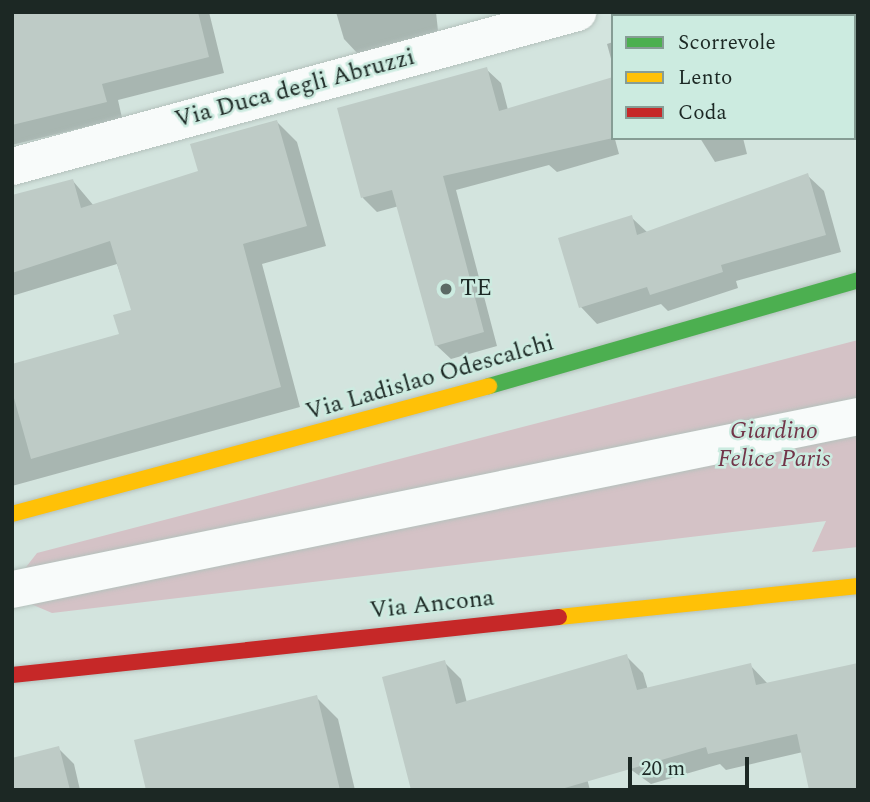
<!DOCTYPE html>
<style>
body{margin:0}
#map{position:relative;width:870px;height:802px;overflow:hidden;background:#d3e4de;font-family:Spectral,serif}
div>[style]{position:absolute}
.green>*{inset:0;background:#d4c2c6}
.shadow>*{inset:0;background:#0003}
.building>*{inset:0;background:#becbc6}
.roads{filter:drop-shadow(0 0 2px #b4c1bc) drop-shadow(0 0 2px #b4c1bc)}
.street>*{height:37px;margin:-18.5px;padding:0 18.5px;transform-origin:18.5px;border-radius:18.5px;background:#f8fbfa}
.fast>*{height:16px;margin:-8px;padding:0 8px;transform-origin:8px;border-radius:8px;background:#4caf50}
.slow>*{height:16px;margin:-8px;padding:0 8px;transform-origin:8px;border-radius:8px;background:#ffc107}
.jam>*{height:16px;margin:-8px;padding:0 8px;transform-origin:8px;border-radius:8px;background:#c62828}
.dots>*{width:19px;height:19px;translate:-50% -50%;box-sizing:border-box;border:4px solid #ccebe0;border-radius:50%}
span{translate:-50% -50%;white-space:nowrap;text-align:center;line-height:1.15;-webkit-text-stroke:5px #ccebe0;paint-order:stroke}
.street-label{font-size:24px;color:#1c2824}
.poi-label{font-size:24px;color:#1c2824}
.left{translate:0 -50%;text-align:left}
.park-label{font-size:24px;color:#723549;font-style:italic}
.frame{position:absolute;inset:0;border:14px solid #1c2824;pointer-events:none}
.legend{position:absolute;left:611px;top:14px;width:245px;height:126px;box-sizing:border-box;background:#ccebe0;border:2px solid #869d95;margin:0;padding:9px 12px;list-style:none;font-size:21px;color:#1c2824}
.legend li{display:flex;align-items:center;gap:14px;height:35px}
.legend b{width:35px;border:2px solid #869d95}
.scale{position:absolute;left:628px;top:757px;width:121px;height:32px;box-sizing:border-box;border:4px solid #1c2824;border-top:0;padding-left:9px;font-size:21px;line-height:24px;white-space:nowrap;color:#1c2824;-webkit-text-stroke:5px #ccebe0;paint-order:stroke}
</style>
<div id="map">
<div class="green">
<i style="clip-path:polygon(858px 340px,858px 547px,812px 552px,826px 521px,52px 613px,24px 601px,16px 580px,37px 553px)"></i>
</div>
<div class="shadow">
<i style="clip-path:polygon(12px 12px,209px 12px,224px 73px,118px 100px,122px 118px,12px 145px)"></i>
<i style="clip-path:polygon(336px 12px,436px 12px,438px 31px,359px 55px,344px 39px)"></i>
<i style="clip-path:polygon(839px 12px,858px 12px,858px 75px,854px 16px,833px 16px)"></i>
<i style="clip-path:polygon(613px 42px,613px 66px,607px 44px)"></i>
<i style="clip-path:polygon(486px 69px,501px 83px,508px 110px,613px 132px,619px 154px,557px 172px,549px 165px,456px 190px,497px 346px,451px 359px,436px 345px,399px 206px,377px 212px,363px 198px,339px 109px)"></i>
<i style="clip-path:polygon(277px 122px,297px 142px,326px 246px,262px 264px,300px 407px,12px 486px,12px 365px,121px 336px,134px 312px,117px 264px,12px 296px,12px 198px,73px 181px,94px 206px,200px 172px)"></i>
<i style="clip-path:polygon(700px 138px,743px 138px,747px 154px,715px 162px)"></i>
<i style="clip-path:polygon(807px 175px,824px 191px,841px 252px,736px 281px,738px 288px,668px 311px,661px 304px,597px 324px,581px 307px,560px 239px,631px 217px,648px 233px)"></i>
<i style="clip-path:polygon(626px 656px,643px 673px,648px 690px,750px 665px,768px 684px,858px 665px,803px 752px,726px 770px,720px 764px,651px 784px,574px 729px,590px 790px,413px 790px,444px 662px,461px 679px,467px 703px)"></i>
<i style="clip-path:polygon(316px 697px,338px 719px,355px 790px,148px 790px)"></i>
<i style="clip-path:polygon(58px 748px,74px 764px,80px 790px,12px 790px)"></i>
</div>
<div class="building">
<i style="clip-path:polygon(12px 12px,198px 12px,209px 57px,102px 84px,107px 102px,12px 125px)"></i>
<i style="clip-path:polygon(487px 67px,499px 111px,613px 77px,613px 138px,443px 176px,484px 332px,435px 346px,392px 190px,361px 198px,337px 108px)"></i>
<i style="clip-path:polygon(277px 120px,307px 226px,243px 244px,281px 387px,31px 459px,12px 391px,12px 364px,119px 334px,113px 315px,131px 310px,110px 241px,12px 273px,12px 195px,73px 179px,81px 208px,198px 171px,190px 144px)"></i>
<i style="clip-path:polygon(808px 173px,826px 235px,721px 265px,723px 272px,650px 295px,647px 287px,579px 308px,558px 238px,632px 215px,637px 235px)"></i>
<i style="clip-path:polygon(627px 654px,637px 690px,751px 663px,756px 685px,858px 663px,858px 790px,809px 790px,797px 734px,708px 754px,706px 747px,558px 790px,411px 790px,382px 677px,445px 660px,456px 704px)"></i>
<i style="clip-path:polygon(317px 695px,340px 790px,146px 790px,134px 740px)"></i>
<i style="clip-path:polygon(59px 746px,70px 790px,12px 790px,12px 758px)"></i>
</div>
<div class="roads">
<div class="street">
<i style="left:12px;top:166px;width:586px;rotate:-15.25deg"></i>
<i style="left:12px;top:589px;width:864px;rotate:-11.56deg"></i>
</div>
<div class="fast">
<i style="left:489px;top:386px;width:384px;rotate:-16deg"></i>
</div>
<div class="slow">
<i style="left:12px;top:514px;width:494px;rotate:-15deg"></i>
<i style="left:559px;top:617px;width:301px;rotate:-5.9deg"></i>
</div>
<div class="jam">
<i style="left:12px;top:675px;width:550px;rotate:-6.05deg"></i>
</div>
</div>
<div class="dots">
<i style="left:446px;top:289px;background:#5c6a65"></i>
</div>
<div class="street-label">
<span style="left:295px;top:89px;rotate:-15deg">Via Duca degli Abruzzi</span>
<span style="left:430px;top:378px;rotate:-16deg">Via Ladislao Odescalchi</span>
<span style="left:432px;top:605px;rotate:-6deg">Via Ancona</span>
</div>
<div class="poi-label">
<span class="left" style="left:460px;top:289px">TE</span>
</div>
<div class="park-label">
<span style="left:774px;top:446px">Giardino<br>Felice Paris</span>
</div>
<div class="frame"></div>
<ul class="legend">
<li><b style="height:9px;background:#4caf50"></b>Scorrevole</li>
<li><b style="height:9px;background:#ffc107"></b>Lento</li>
<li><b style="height:9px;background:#c62828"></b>Coda</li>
</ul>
<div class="scale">20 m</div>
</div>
